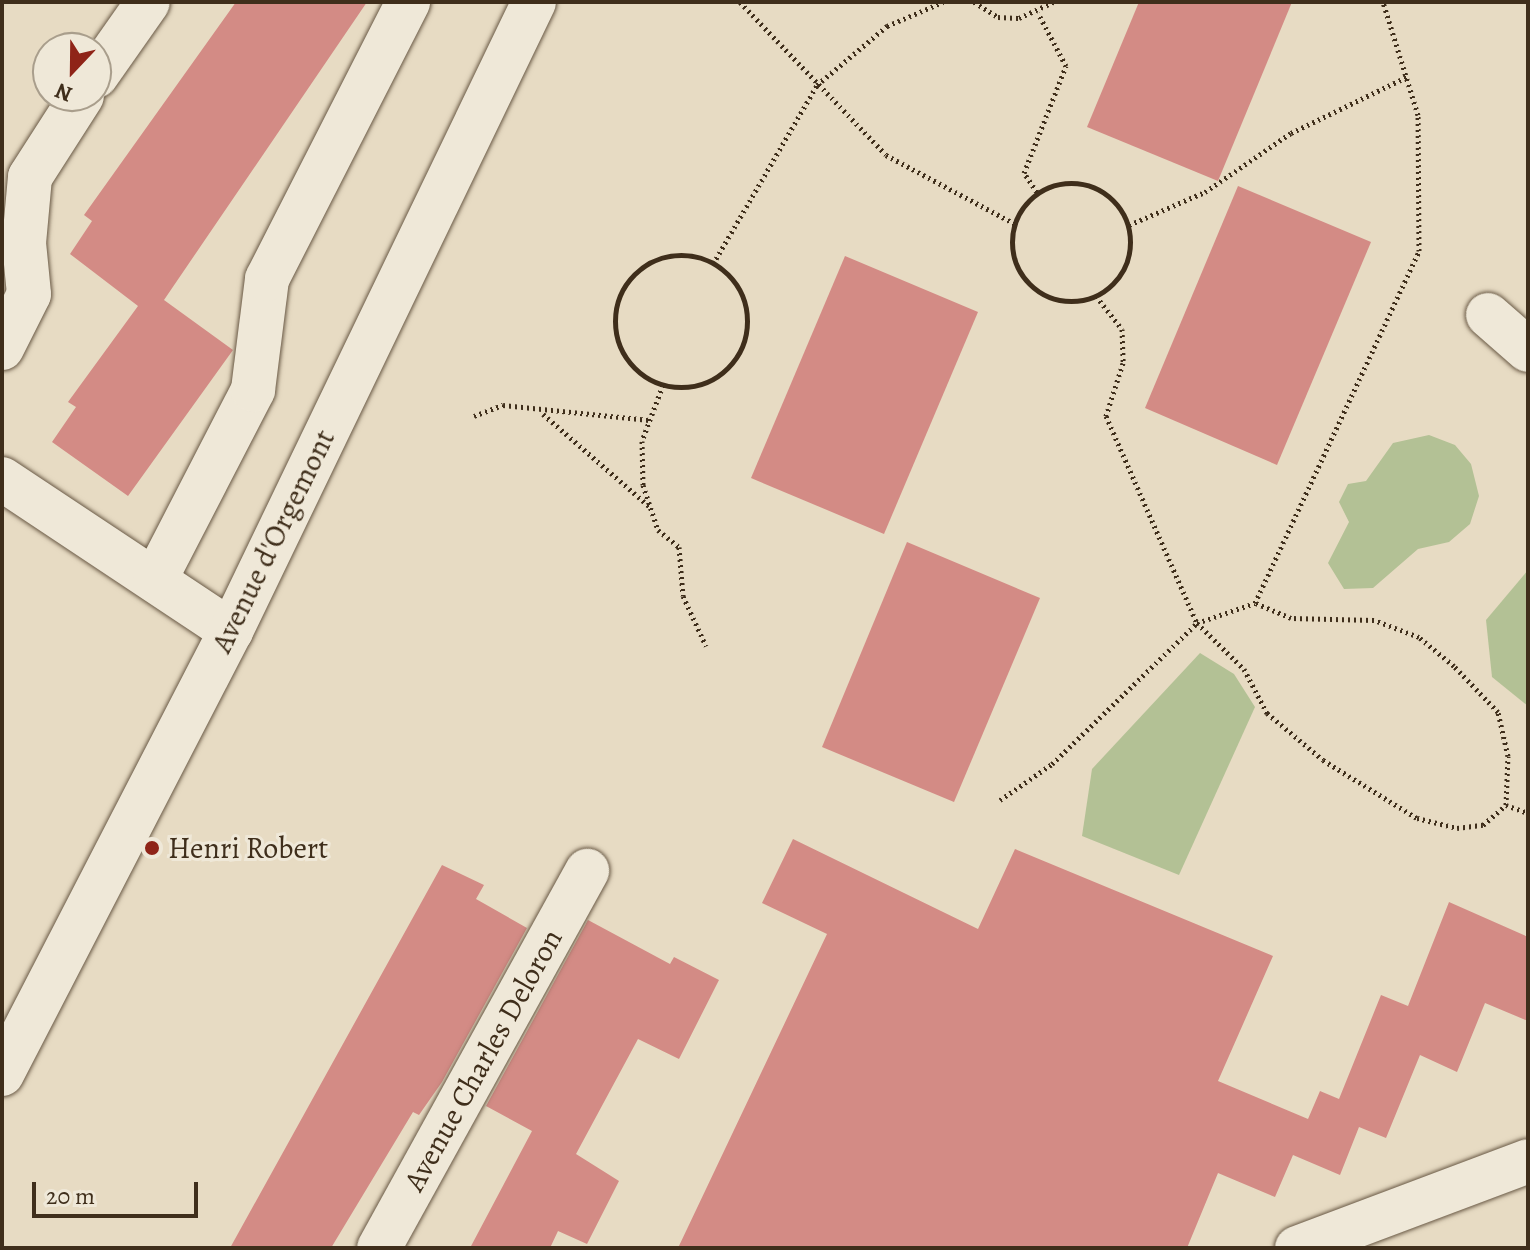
<!DOCTYPE html>
<style>
body{margin:0}
#map{position:relative;width:1530px;height:1250px;overflow:hidden;background:#e7dbc3;font-family:Alegreya,serif}
div>[style]{position:absolute}
.green>*{inset:0;background:#b3c195}
.building>*{inset:0;background:#d38b85}
.path>*{height:5px;margin-top:-2.5px;transform-origin:0;background:repeating-linear-gradient(90deg,#3f2e1b 0 2px,transparent 0 6px)}
.path>.ring{margin:-2.5px;padding:0;box-sizing:content-box;background:none;border:5px solid #3f2e1b;border-radius:50%}
.roads{filter:drop-shadow(0 0 2px #695945) drop-shadow(0 0 2px #695945)}
.minor>*{height:44px;margin:-22px;padding:0 22px;transform-origin:22px;border-radius:22px;background:#efe8d8}
.dots>*{width:22px;height:22px;translate:-50% -50%;box-sizing:border-box;border:4px solid #efe8d8;border-radius:50%}
span{translate:-50% -50%;white-space:nowrap;text-align:center;line-height:1.15;-webkit-text-stroke:6px #efe8d8;paint-order:stroke}
.street-label{font-size:30px;color:#3f2e1b}
.poi-label{font-size:30px;color:#3f2e1b}
.left{translate:0 -50%;text-align:left}
.frame{position:absolute;inset:0;border:4px solid #3f2e1b;pointer-events:none}
.north{position:absolute;left:32px;top:32px;width:80px;height:80px;box-sizing:border-box;background:#efe8d8;border:2px solid #a99e8c;border-radius:50%;rotate:202deg;font-size:22px;font-weight:700;line-height:32px;text-align:center;color:#3f2e1b}
.north::after{content:'';display:block;margin:auto;width:28px;height:36px;background:#8f2418;clip-path:polygon(50% 0,100% 100%,50% 72%,0 100%)}
.scale{position:absolute;left:32px;top:1182px;width:166px;height:36px;box-sizing:border-box;border:4px solid #3f2e1b;border-top:0;padding-left:10px;font-size:24px;line-height:28px;white-space:nowrap;color:#3f2e1b;-webkit-text-stroke:6px #efe8d8;paint-order:stroke}
</style>
<div id="map">
<div class="green">
<i style="clip-path:polygon(1429px 435px,1455px 445px,1471px 464px,1479px 496px,1470px 524px,1449px 542px,1418px 549px,1373px 588px,1344px 589px,1328px 563px,1349px 522px,1339px 502px,1348px 484px,1366px 481px,1393px 443px)"></i>
<i style="clip-path:polygon(1528px 570px,1528px 706px,1492px 677px,1486px 620px)"></i>
<i style="clip-path:polygon(1200px 653px,1234px 674px,1255px 707px,1179px 875px,1082px 836px,1092px 769px)"></i>
</div>
<div class="building">
<i style="clip-path:polygon(236px 2px,367px 2px,164px 300px,233px 350px,128px 496px,52px 442px,76px 407px,68px 402px,138px 306px,70px 254px,92px 221px,84px 215px)"></i>
<i style="clip-path:polygon(1139px 2px,1292px 2px,1218px 181px,1087px 127px)"></i>
<i style="clip-path:polygon(1238px 186px,1371px 242px,1277px 465px,1145px 408px)"></i>
<i style="clip-path:polygon(845px 256px,978px 312px,884px 534px,751px 478px)"></i>
<i style="clip-path:polygon(907px 542px,1040px 598px,954px 802px,822px 747px)"></i>
<i style="clip-path:polygon(793px 839px,978px 929px,1015px 849px,1273px 956px,1218px 1081px,1308px 1119px,1320px 1091px,1339px 1099px,1381px 995px,1408px 1006px,1449px 902px,1528px 937px,1528px 1021px,1485px 1003px,1457px 1072px,1420px 1055px,1386px 1138px,1359px 1127px,1340px 1175px,1293px 1155px,1275px 1197px,1218px 1173px,1187px 1248px,678px 1248px,827px 934px,762px 903px)"></i>
<i style="clip-path:polygon(442px 865px,484px 885px,476px 899px,527px 928px,442px 1082px,419px 1115px,413px 1112px,331px 1248px,230px 1248px)"></i>
<i style="clip-path:polygon(588px 920px,670px 964px,674px 957px,719px 980px,679px 1059px,638px 1039px,576px 1154px,619px 1181px,587px 1244px,558px 1231px,550px 1248px,470px 1248px,532px 1131px,486px 1106px)"></i>
</div>
<div class="path">
<i style="left:740px;top:2px;width:211px;rotate:46.3deg"></i>
<i style="left:886px;top:155px;width:146px;rotate:28.1deg"></i>
<i style="left:974px;top:2px;width:28px;rotate:32deg"></i>
<i style="left:998px;top:17px;width:21px;rotate:3deg"></i>
<i style="left:1019px;top:18px;width:38px;rotate:-25deg"></i>
<i class="ring" style="left:1012px;top:183px;width:113px;height:113px"></i>
<i style="left:1037px;top:192px;width:23px;rotate:-124deg"></i>
<i style="left:1024px;top:173px;width:115px;rotate:-68.6deg"></i>
<i style="left:1066px;top:66px;width:60px;rotate:-117.8deg"></i>
<i style="left:1129px;top:225px;width:83px;rotate:-23.5deg"></i>
<i style="left:1205px;top:192px;width:104px;rotate:-34.5deg"></i>
<i style="left:1291px;top:133px;width:129px;rotate:-25.8deg"></i>
<i class="ring" style="left:615px;top:255px;width:127px;height:127px"></i>
<i style="left:713px;top:264px;width:207px;rotate:-59.8deg"></i>
<i style="left:817px;top:85px;width:92px;rotate:-40.1deg"></i>
<i style="left:887px;top:26px;width:61px;rotate:-23.2deg"></i>
<i style="left:1096px;top:296px;width:42px;rotate:51.8deg"></i>
<i style="left:1122px;top:329px;width:34px;rotate:88deg"></i>
<i style="left:1123px;top:363px;width:56px;rotate:107.8deg"></i>
<i style="left:1106px;top:416px;width:226px;rotate:66.3deg"></i>
<i style="left:1197px;top:623px;width:66px;rotate:44.4deg"></i>
<i style="left:1244px;top:669px;width:50px;rotate:62.4deg"></i>
<i style="left:1267px;top:713px;width:73px;rotate:40deg"></i>
<i style="left:1323px;top:760px;width:110px;rotate:31.7deg"></i>
<i style="left:1417px;top:818px;width:41px;rotate:14deg"></i>
<i style="left:1457px;top:828px;width:26px;rotate:-7deg"></i>
<i style="left:1483px;top:825px;width:30px;rotate:-41deg"></i>
<i style="left:1506px;top:805px;width:49px;rotate:-87.7deg"></i>
<i style="left:1508px;top:756px;width:45px;rotate:-102.8deg"></i>
<i style="left:1498px;top:712px;width:64px;rotate:-133.7deg"></i>
<i style="left:1454px;top:666px;width:45px;rotate:-140.4deg"></i>
<i style="left:1419px;top:637px;width:48px;rotate:-159.3deg"></i>
<i style="left:1374px;top:620px;width:83px;rotate:-178.6deg"></i>
<i style="left:1291px;top:618px;width:39px;rotate:-157deg"></i>
<i style="left:663px;top:385px;width:60px;rotate:110.6deg"></i>
<i style="left:642px;top:441px;width:44px;rotate:88.7deg"></i>
<i style="left:643px;top:485px;width:47px;rotate:71.6deg"></i>
<i style="left:658px;top:530px;width:27px;rotate:39deg"></i>
<i style="left:679px;top:547px;width:49px;rotate:85.3deg"></i>
<i style="left:683px;top:596px;width:55px;rotate:65.3deg"></i>
<i style="left:543px;top:414px;width:142px;rotate:41deg"></i>
<i style="left:474px;top:416px;width:31px;rotate:-21deg"></i>
<i style="left:503px;top:405px;width:147px;rotate:5.9deg"></i>
<i style="left:1000px;top:800px;width:63px;rotate:-34.7deg"></i>
<i style="left:1052px;top:764px;width:202px;rotate:-44.2deg"></i>
<i style="left:1197px;top:623px;width:61px;rotate:-19deg"></i>
<i style="left:1255px;top:603px;width:388px;rotate:-65deg"></i>
<i style="left:1419px;top:251px;width:136px;rotate:-90.4deg"></i>
<i style="left:1418px;top:115px;width:118px;rotate:-107.2deg"></i>
<i style="left:1506px;top:805px;width:23px;rotate:20deg"></i>
</div>
<div class="roads">
<div class="minor">
<i style="left:96px;top:76px;width:90px;rotate:-54.9deg"></i>
<i style="left:1488px;top:315px;width:53px;rotate:41.2deg"></i>
<i style="left:2px;top:348px;width:60px;rotate:-63.4deg"></i>
<i style="left:29px;top:294px;width:51px;rotate:-95.6deg"></i>
<i style="left:24px;top:243px;width:66px;rotate:-84.8deg"></i>
<i style="left:30px;top:177px;width:96px;rotate:-57.3deg"></i>
<i style="left:2px;top:479px;width:275px;rotate:33.6deg"></i>
<i style="left:155px;top:580px;width:214px;rotate:-62.7deg"></i>
<i style="left:253px;top:390px;width:112px;rotate:-82.8deg"></i>
<i style="left:267px;top:279px;width:311px;rotate:-63deg"></i>
<i style="left:2px;top:1074px;width:499px;rotate:-62.7deg"></i>
<i style="left:231px;top:631px;width:698px;rotate:-64.28deg"></i>
<i style="left:379px;top:1248px;width:431px;rotate:-61.1deg"></i>
<i style="left:1297px;top:1248px;width:247px;rotate:-20.6deg"></i>
</div>
</div>
<div class="dots">
<i style="left:152px;top:848px;background:#8f2418"></i>
</div>
<div class="street-label">
<span style="left:273px;top:541px;rotate:-64deg">Avenue d'Orgemont</span>
<span style="left:483px;top:1060px;rotate:-61deg">Avenue Charles Deloron</span>
</div>
<div class="poi-label">
<span class="left" style="left:168px;top:848px">Henri Robert</span>
</div>
<div class="frame"></div>
<div class="north">N</div>
<div class="scale">20 m</div>
</div>
